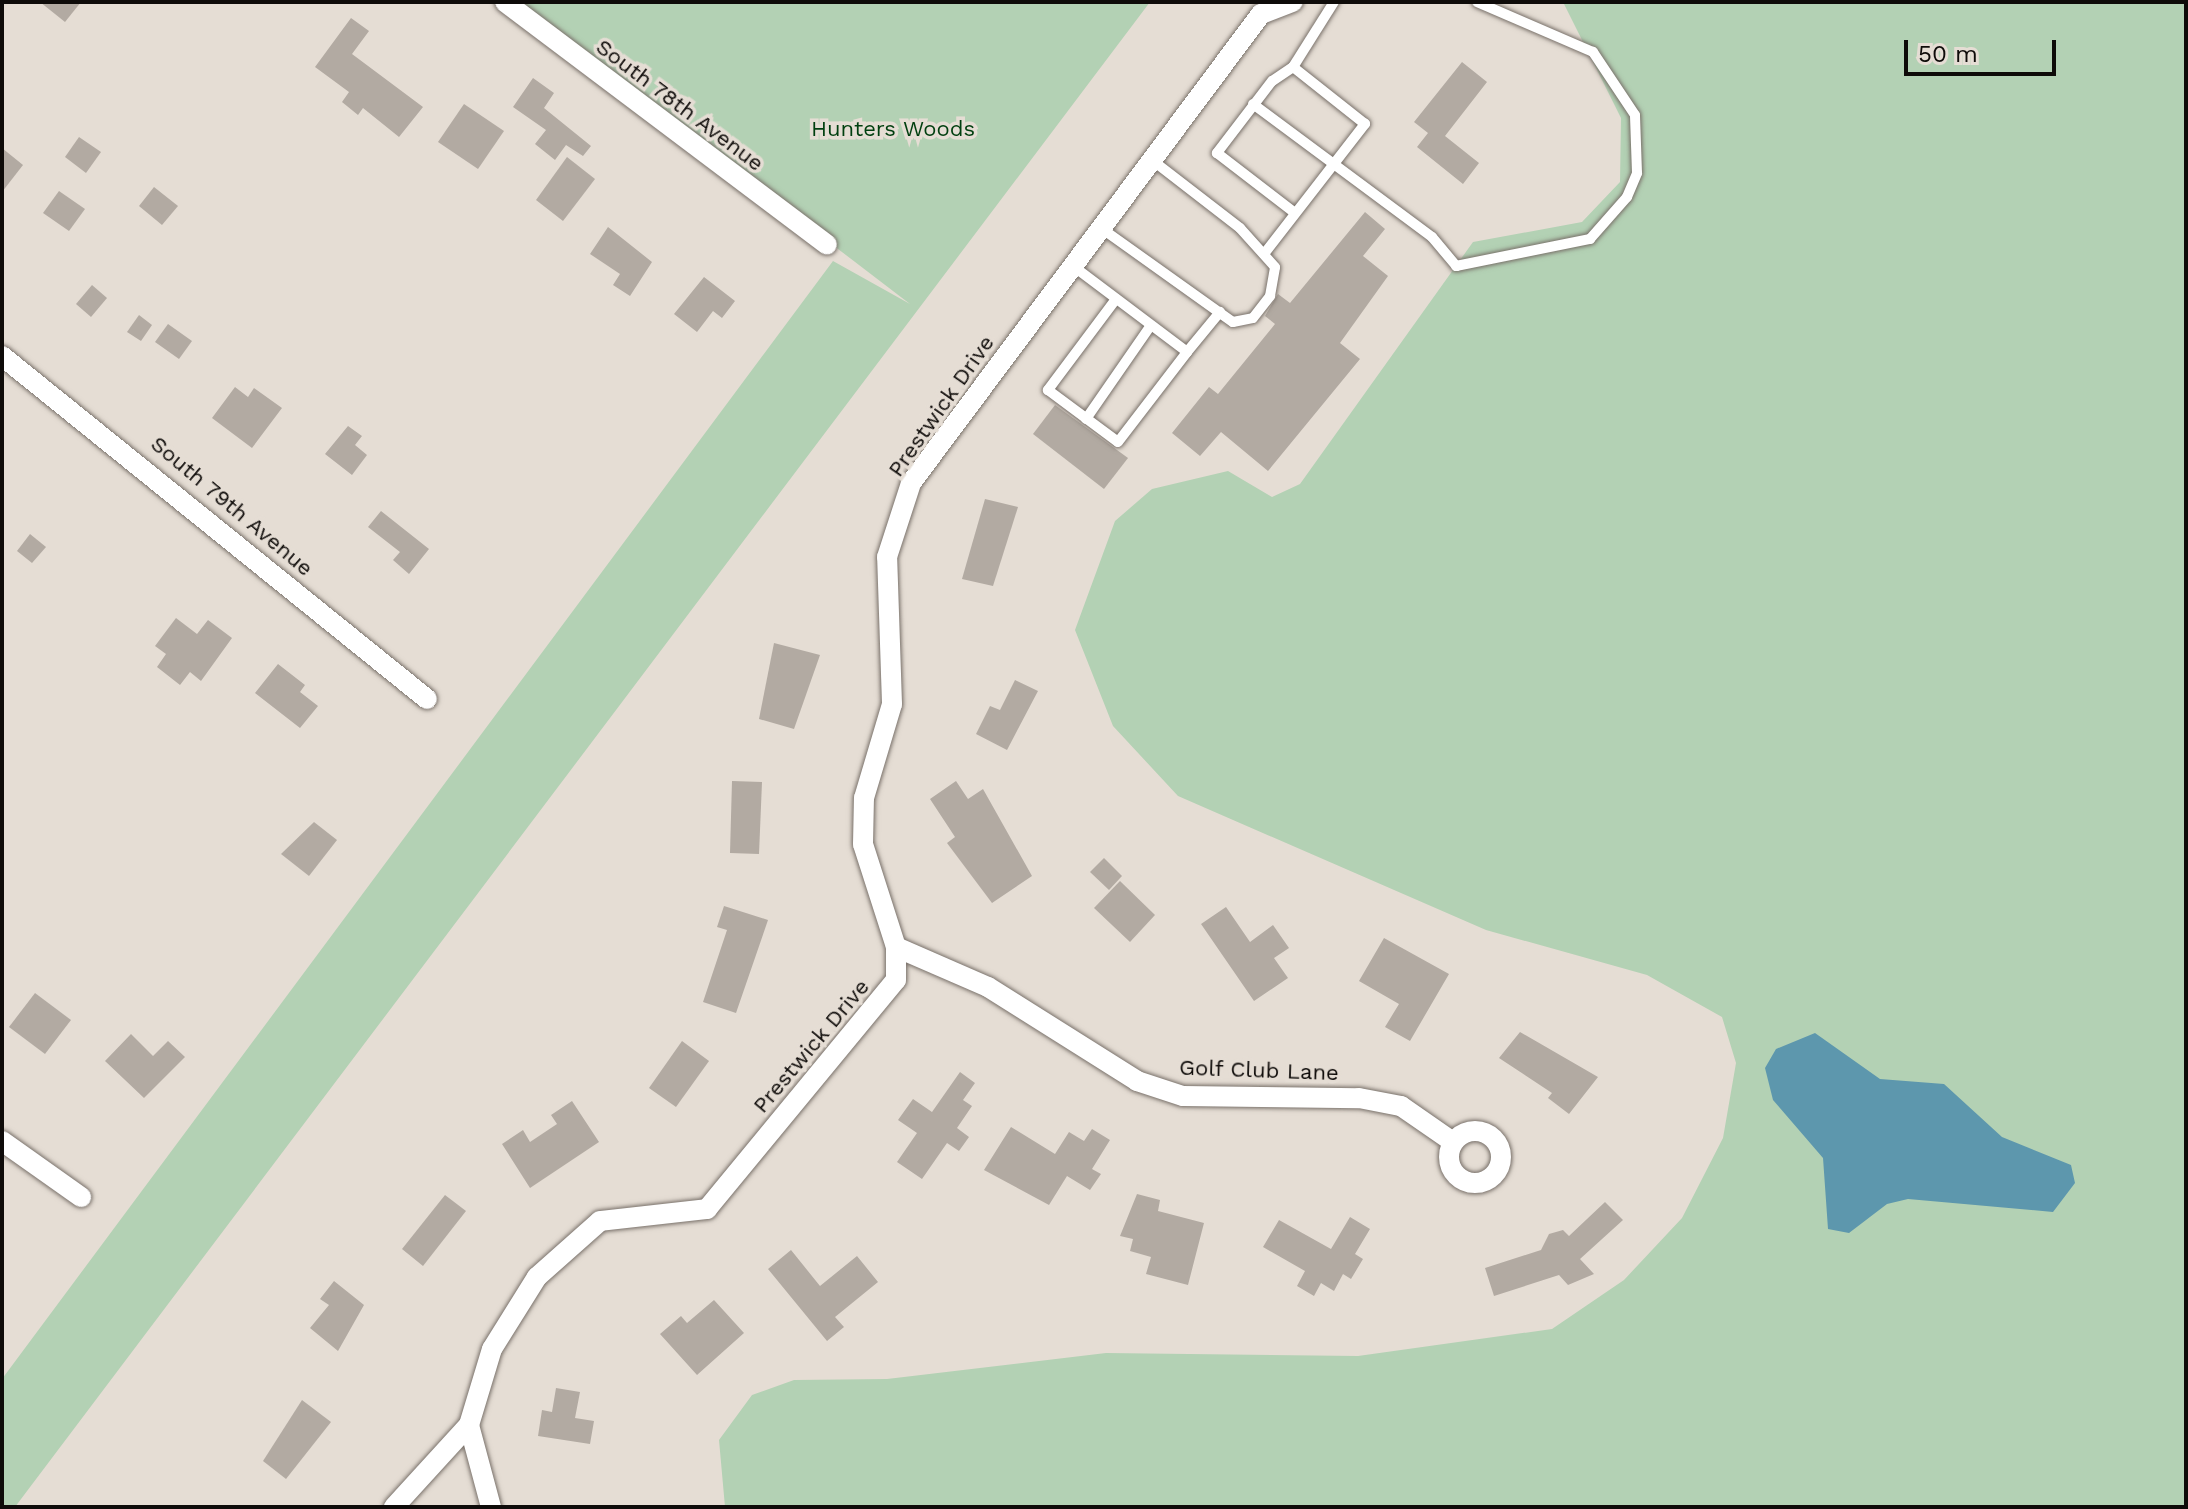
<!DOCTYPE html>
<style>
body{margin:0}
#map{position:relative;width:2188px;height:1509px;overflow:hidden;background:#e5ddd4;font-family:"Work Sans",sans-serif}
div>[style]{position:absolute}
.green>*{inset:0;background:#b3d1b4}
.water>*{inset:0;background:#5d97ad}
.building>*{inset:0;background:#b2aaa2}
.roads{filter:drop-shadow(0 0 2px #79716a) drop-shadow(0 0 2px #79716a)}
.lane>*{height:10px;margin:-5px;padding:0 5px;transform-origin:5px;border-radius:5px;background:#fff}
.street>*{height:20px;margin:-10px;padding:0 10px;transform-origin:10px;border-radius:10px;background:#fff}
.street>.ring{margin:-10px;padding:0;box-sizing:content-box;background:none;border:20px solid #fff;border-radius:50%}
span{translate:-50% -50%;white-space:nowrap;text-align:center;line-height:1.15;-webkit-text-stroke:7px #e5ddd4;paint-order:stroke}
.street-label{font-size:22px;color:#0e0b09}
.park-label{font-size:22px;color:#003f0f}
.frame{position:absolute;inset:0;border:4px solid #0e0b09;pointer-events:none}
.scale{position:absolute;left:1904px;top:40px;width:152px;height:36px;box-sizing:border-box;border:4px solid #0e0b09;border-top:0;padding-left:10px;font-size:24px;line-height:28px;white-space:nowrap;color:#0e0b09;-webkit-text-stroke:6px #e5ddd4;paint-order:stroke}
</style>
<div id="map">
<div class="green">
<i style="clip-path:polygon(515px 2px,1150px 2px,15px 1507px,2px 1507px,2px 1379px,833px 261px,910px 304px)"></i>
<i style="clip-path:polygon(1563px 2px,2186px 2px,2186px 1507px,725px 1507px,719px 1440px,752px 1395px,794px 1380px,887px 1379px,1106px 1353px,1358px 1356px,1552px 1329px,1624px 1280px,1682px 1218px,1723px 1138px,1736px 1063px,1722px 1017px,1647px 975px,1486px 930px,1178px 796px,1113px 726px,1075px 630px,1115px 521px,1152px 489px,1228px 471px,1272px 497px,1300px 484px,1473px 242px,1582px 222px,1620px 182px,1621px 118px)"></i>
</div>
<div class="water">
<i style="clip-path:polygon(1815px 1033px,1880px 1079px,1944px 1084px,2002px 1137px,2071px 1165px,2075px 1183px,2053px 1212px,1908px 1199px,1887px 1204px,1849px 1233px,1828px 1229px,1823px 1158px,1773px 1100px,1765px 1068px,1776px 1049px)"></i>
</div>
<div class="building">
<i style="clip-path:polygon(40px 2px,81px 2px,65px 22px)"></i>
<i style="clip-path:polygon(351px 18px,369px 31px,352px 54px,423px 107px,399px 137px,363px 108px,358px 115px,342px 102px,349px 92px,315px 67px)"></i>
<i style="clip-path:polygon(1462px 62px,1487px 82px,1445px 136px,1479px 163px,1463px 184px,1417px 147px,1428px 133px,1414px 122px)"></i>
<i style="clip-path:polygon(533px 78px,554px 93px,544px 108px,591px 146px,583px 156px,566px 145px,555px 160px,535px 144px,546px 130px,513px 107px)"></i>
<i style="clip-path:polygon(464px 104px,504px 131px,478px 169px,438px 142px)"></i>
<i style="clip-path:polygon(79px 137px,101px 152px,86px 173px,65px 157px)"></i>
<i style="clip-path:polygon(2px 148px,23px 165px,2px 192px)"></i>
<i style="clip-path:polygon(567px 157px,595px 179px,563px 221px,536px 200px)"></i>
<i style="clip-path:polygon(154px 187px,178px 206px,162px 225px,139px 206px)"></i>
<i style="clip-path:polygon(59px 191px,85px 209px,69px 231px,43px 213px)"></i>
<i style="clip-path:polygon(1365px 212px,1385px 229px,1363px 256px,1388px 276px,1340px 343px,1360px 359px,1268px 471px,1221px 432px,1200px 456px,1172px 433px,1209px 387px,1218px 394px,1275px 324px,1265px 316px,1278px 294px,1290px 303px)"></i>
<i style="clip-path:polygon(608px 227px,652px 262px,630px 296px,613px 285px,620px 274px,590px 254px)"></i>
<i style="clip-path:polygon(704px 277px,735px 301px,722px 318px,713px 311px,697px 332px,674px 314px)"></i>
<i style="clip-path:polygon(92px 285px,107px 298px,91px 317px,76px 304px)"></i>
<i style="clip-path:polygon(139px 315px,152px 325px,141px 341px,127px 332px)"></i>
<i style="clip-path:polygon(168px 324px,192px 341px,179px 359px,155px 342px)"></i>
<i style="clip-path:polygon(235px 387px,248px 397px,254px 388px,282px 408px,252px 448px,212px 418px)"></i>
<i style="clip-path:polygon(1055px 405px,1128px 458px,1104px 489px,1033px 434px)"></i>
<i style="clip-path:polygon(348px 426px,362px 436px,355px 445px,367px 455px,352px 475px,325px 454px)"></i>
<i style="clip-path:polygon(985px 499px,1018px 507px,993px 586px,962px 579px)"></i>
<i style="clip-path:polygon(381px 511px,429px 549px,409px 574px,393px 560px,400px 552px,368px 527px)"></i>
<i style="clip-path:polygon(30px 534px,46px 547px,32px 563px,17px 551px)"></i>
<i style="clip-path:polygon(176px 618px,197px 634px,208px 620px,232px 638px,201px 681px,190px 672px,180px 685px,157px 667px,166px 654px,155px 646px)"></i>
<i style="clip-path:polygon(774px 643px,820px 655px,794px 729px,759px 719px)"></i>
<i style="clip-path:polygon(278px 664px,305px 685px,300px 692px,318px 706px,300px 728px,255px 693px)"></i>
<i style="clip-path:polygon(1015px 680px,1038px 691px,1007px 750px,976px 734px,990px 706px,1000px 710px)"></i>
<i style="clip-path:polygon(732px 781px,762px 782px,759px 854px,730px 853px)"></i>
<i style="clip-path:polygon(956px 781px,968px 799px,983px 789px,1032px 876px,992px 903px,947px 843px,955px 837px,930px 799px)"></i>
<i style="clip-path:polygon(314px 822px,337px 840px,309px 876px,281px 854px)"></i>
<i style="clip-path:polygon(1104px 858px,1122px 876px,1109px 890px,1090px 872px)"></i>
<i style="clip-path:polygon(1120px 881px,1155px 915px,1130px 942px,1094px 908px)"></i>
<i style="clip-path:polygon(724px 906px,768px 920px,736px 1013px,703px 1002px,727px 930px,717px 927px)"></i>
<i style="clip-path:polygon(1226px 907px,1250px 942px,1273px 925px,1289px 948px,1274px 958px,1288px 978px,1254px 1001px,1201px 924px)"></i>
<i style="clip-path:polygon(1384px 938px,1449px 974px,1410px 1041px,1385px 1027px,1399px 1004px,1359px 981px)"></i>
<i style="clip-path:polygon(35px 993px,71px 1020px,45px 1054px,9px 1027px)"></i>
<i style="clip-path:polygon(1520px 1032px,1598px 1077px,1569px 1114px,1548px 1098px,1552px 1093px,1499px 1058px)"></i>
<i style="clip-path:polygon(131px 1034px,153px 1056px,168px 1041px,185px 1057px,144px 1098px,105px 1061px)"></i>
<i style="clip-path:polygon(682px 1041px,709px 1061px,676px 1107px,649px 1088px)"></i>
<i style="clip-path:polygon(960px 1072px,975px 1083px,963px 1100px,972px 1106px,957px 1128px,969px 1137px,959px 1151px,947px 1143px,922px 1179px,897px 1162px,917px 1133px,898px 1120px,913px 1099px,932px 1112px)"></i>
<i style="clip-path:polygon(572px 1101px,599px 1142px,530px 1188px,502px 1144px,523px 1130px,530px 1142px,557px 1124px,551px 1115px)"></i>
<i style="clip-path:polygon(1011px 1127px,1055px 1154px,1069px 1132px,1084px 1141px,1092px 1129px,1110px 1140px,1092px 1169px,1101px 1174px,1090px 1190px,1067px 1176px,1049px 1205px,984px 1170px)"></i>
<i style="clip-path:polygon(1137px 1194px,1160px 1200px,1158px 1211px,1204px 1223px,1188px 1285px,1146px 1274px,1151px 1257px,1130px 1251px,1133px 1239px,1120px 1236px)"></i>
<i style="clip-path:polygon(445px 1195px,466px 1211px,423px 1266px,402px 1249px)"></i>
<i style="clip-path:polygon(1605px 1202px,1623px 1220px,1580px 1259px,1594px 1274px,1568px 1285px,1559px 1275px,1494px 1296px,1485px 1268px,1541px 1250px,1549px 1234px,1563px 1230px,1569px 1236px)"></i>
<i style="clip-path:polygon(1350px 1217px,1370px 1229px,1355px 1254px,1363px 1259px,1351px 1279px,1343px 1274px,1334px 1291px,1321px 1283px,1314px 1296px,1297px 1286px,1305px 1271px,1263px 1247px,1279px 1220px,1331px 1249px)"></i>
<i style="clip-path:polygon(791px 1250px,820px 1286px,857px 1256px,878px 1282px,835px 1317px,844px 1327px,827px 1341px,768px 1269px)"></i>
<i style="clip-path:polygon(334px 1281px,364px 1305px,338px 1351px,310px 1328px,329px 1305px,320px 1299px)"></i>
<i style="clip-path:polygon(714px 1300px,744px 1333px,697px 1375px,660px 1334px,681px 1316px,687px 1323px)"></i>
<i style="clip-path:polygon(556px 1388px,580px 1392px,575px 1418px,594px 1421px,590px 1444px,538px 1436px,542px 1410px,552px 1412px)"></i>
<i style="clip-path:polygon(302px 1400px,331px 1422px,286px 1479px,263px 1461px)"></i>
</div>
<div class="roads">
<div class="lane">
<i style="left:1293px;top:67px;width:25px;rotate:146deg"></i>
<i style="left:1272px;top:81px;width:91px;rotate:127.4deg"></i>
<i style="left:1217px;top:153px;width:98px;rotate:37.6deg"></i>
<i style="left:1253px;top:104px;width:223px;rotate:36.6deg"></i>
<i style="left:1432px;top:237px;width:38px;rotate:50deg"></i>
<i style="left:1456px;top:266px;width:137px;rotate:-11.4deg"></i>
<i style="left:1590px;top:239px;width:56px;rotate:-48.6deg"></i>
<i style="left:1627px;top:197px;width:26px;rotate:-67deg"></i>
<i style="left:1637px;top:173px;width:58px;rotate:-92deg"></i>
<i style="left:1635px;top:115px;width:76px;rotate:-123.7deg"></i>
<i style="left:1593px;top:52px;width:126px;rotate:-156.7deg"></i>
<i style="left:1101px;top:228px;width:162px;rotate:35.5deg"></i>
<i style="left:1233px;top:322px;width:20px;rotate:-11deg"></i>
<i style="left:1253px;top:318px;width:28px;rotate:-52deg"></i>
<i style="left:1270px;top:296px;width:29px;rotate:-80deg"></i>
<i style="left:1275px;top:267px;width:52px;rotate:-131.9deg"></i>
<i style="left:1240px;top:228px;width:111px;rotate:-142.3deg"></i>
<i style="left:1264px;top:254px;width:165px;rotate:-52.2deg"></i>
<i style="left:1365px;top:124px;width:92px;rotate:-141.6deg"></i>
<i style="left:1293px;top:67px;width:77px;rotate:-57.8deg"></i>
<i style="left:1073px;top:266px;width:143px;rotate:37deg"></i>
<i style="left:1187px;top:352px;width:52px;rotate:-50.5deg"></i>
<i style="left:1116px;top:299px;width:114px;rotate:126.8deg"></i>
<i style="left:1048px;top:390px;width:87px;rotate:36.6deg"></i>
<i style="left:1118px;top:442px;width:113px;rotate:-52.5deg"></i>
<i style="left:1086px;top:419px;width:114px;rotate:-55.3deg"></i>
</div>
<div class="street">
<i style="left:505px;top:2px;width:403px;rotate:37deg"></i>
<i style="left:2px;top:356px;width:546px;rotate:38.91deg"></i>
<i style="left:896px;top:947px;width:100px;rotate:23.5deg"></i>
<i style="left:988px;top:987px;width:176px;rotate:32.2deg"></i>
<i style="left:1137px;top:1081px;width:48px;rotate:18.1deg"></i>
<i style="left:1183px;top:1096px;width:176px;rotate:0.7deg"></i>
<i style="left:1359px;top:1098px;width:43px;rotate:10.8deg"></i>
<i style="left:1401px;top:1106px;width:63px;rotate:34.7deg"></i>
<i class="ring" style="left:1449px;top:1131px;width:32px;height:32px"></i>
<i style="left:2px;top:1141px;width:97px;rotate:35.3deg"></i>
<i style="left:469px;top:1425px;width:85px;rotate:75deg"></i>
<i style="left:394px;top:1507px;width:111px;rotate:-47.6deg"></i>
<i style="left:469px;top:1425px;width:79px;rotate:-73.2deg"></i>
<i style="left:492px;top:1349px;width:85px;rotate:-58deg"></i>
<i style="left:537px;top:1277px;width:84px;rotate:-41.6deg"></i>
<i style="left:600px;top:1221px;width:108px;rotate:-6.4deg"></i>
<i style="left:707px;top:1209px;width:297px;rotate:-50.5deg"></i>
<i style="left:896px;top:980px;width:33px;rotate:-90deg"></i>
<i style="left:896px;top:947px;width:108px;rotate:-107.8deg"></i>
<i style="left:863px;top:844px;width:46px;rotate:-88.8deg"></i>
<i style="left:864px;top:798px;width:98px;rotate:-73.4deg"></i>
<i style="left:892px;top:704px;width:147px;rotate:-91.9deg"></i>
<i style="left:887px;top:557px;width:78px;rotate:-72deg"></i>
<i style="left:911px;top:483px;width:585px;rotate:-53.27deg"></i>
<i style="left:1261px;top:14px;width:34px;rotate:-21deg"></i>
</div>
</div>
<div class="street-label">
<span style="left:680px;top:105px;rotate:37deg">South 78th Avenue</span>
<span style="left:941px;top:406px;rotate:-55deg">Prestwick Drive</span>
<span style="left:232px;top:506px;rotate:40deg">South 79th Avenue</span>
<span style="left:811px;top:1046px;rotate:-50deg">Prestwick Drive</span>
<span style="left:1259px;top:1070px;rotate:2deg">Golf Club Lane</span>
</div>
<div class="park-label">
<span style="left:893px;top:129px">Hunters Woods</span>
</div>
<div class="frame"></div>
<div class="scale">50 m</div>
</div>
